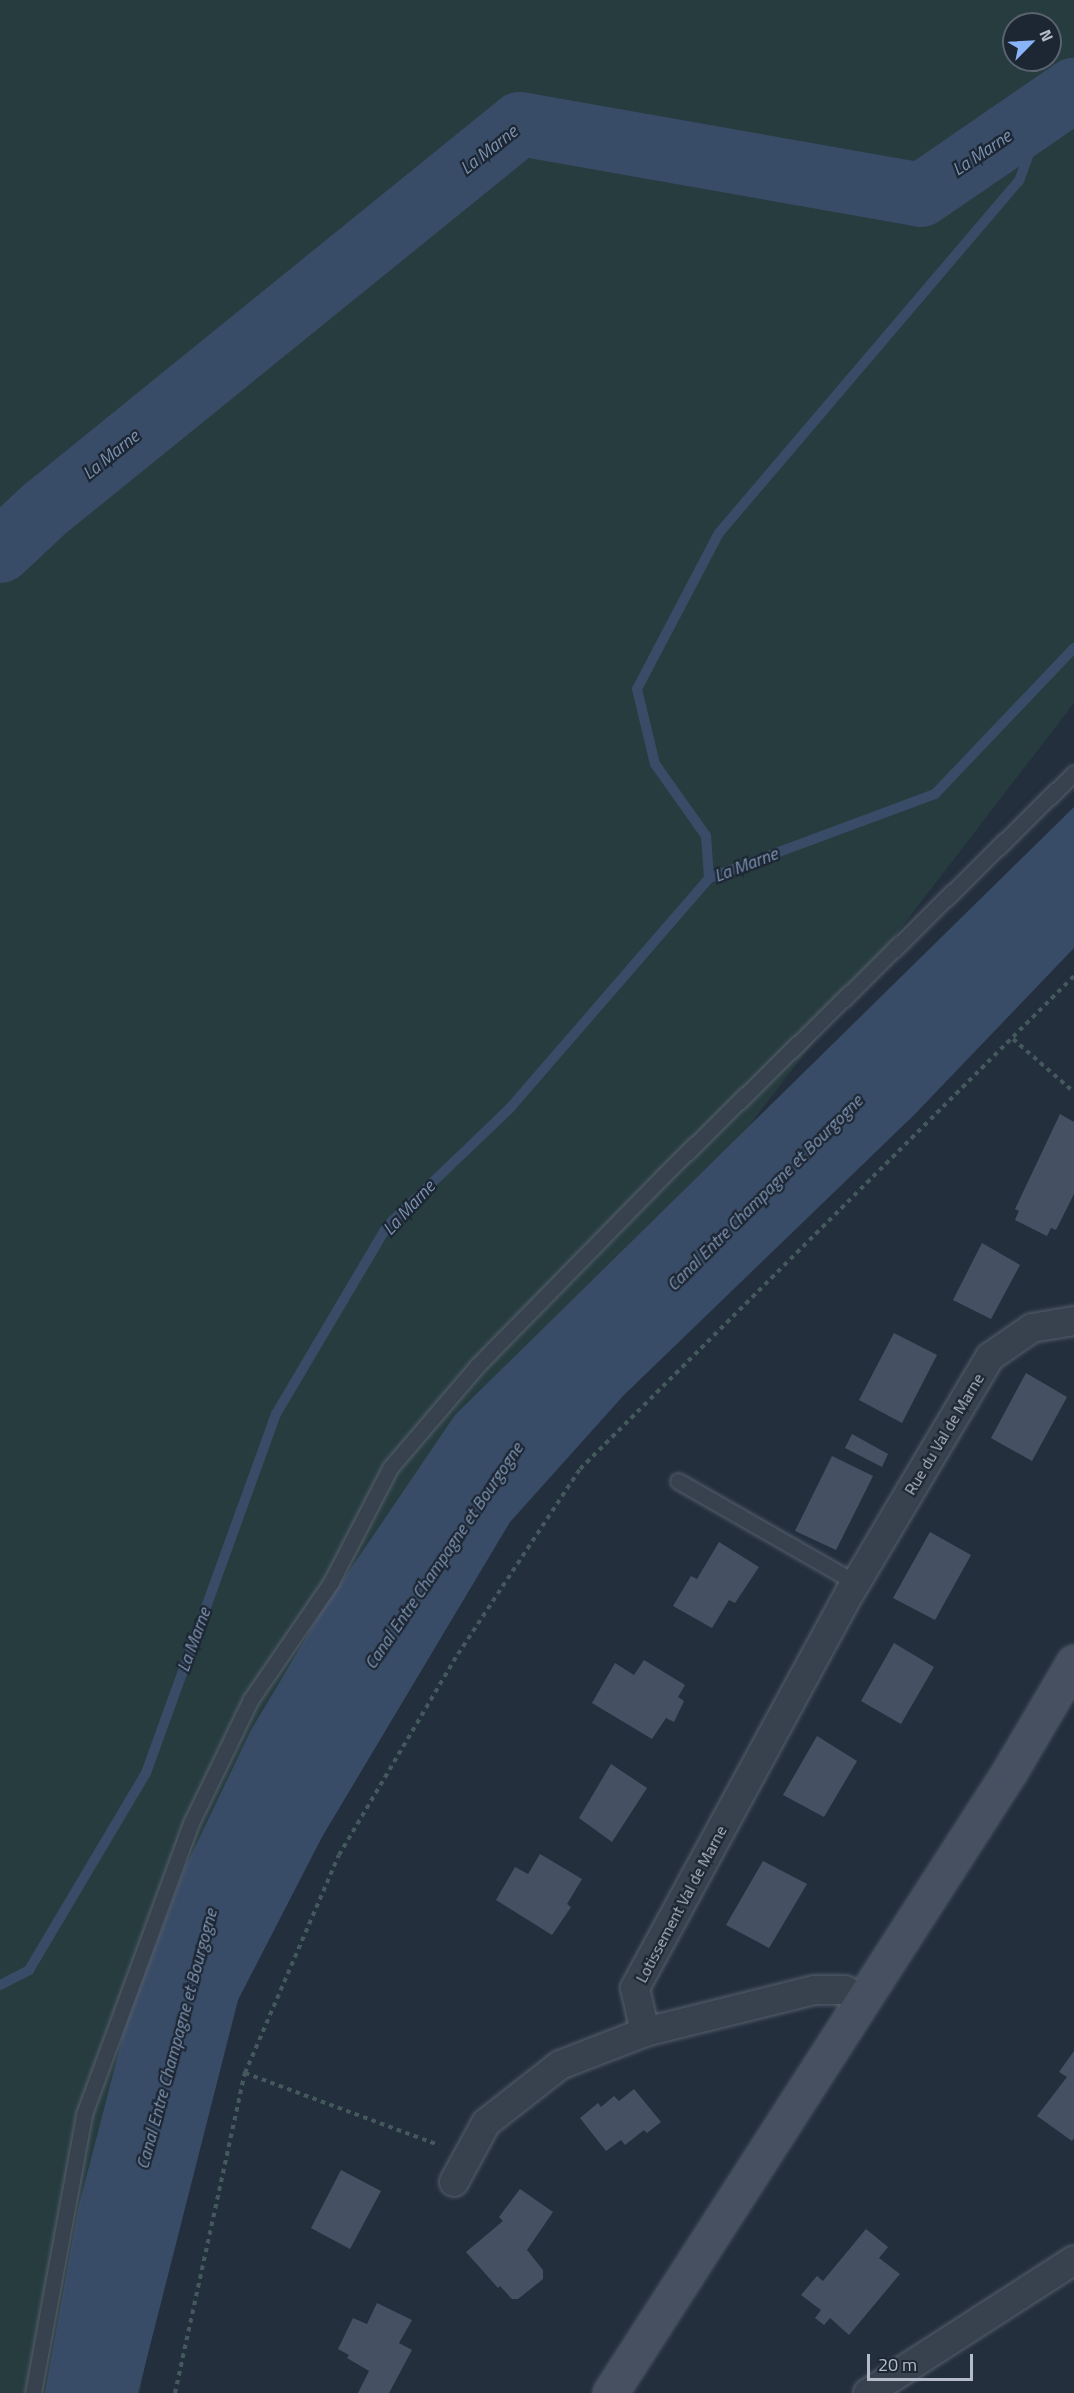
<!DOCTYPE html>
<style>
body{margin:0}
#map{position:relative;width:1074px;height:2393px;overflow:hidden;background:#242f3e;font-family:"Titillium Web",sans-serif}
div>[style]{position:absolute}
.green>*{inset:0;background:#263c3f}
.water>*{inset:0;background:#394c67}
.stream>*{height:10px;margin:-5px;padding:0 5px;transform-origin:5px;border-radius:5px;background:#394c67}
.river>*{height:64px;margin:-32px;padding:0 32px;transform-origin:32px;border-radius:32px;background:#394c67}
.building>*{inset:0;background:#455162}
.path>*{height:4px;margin-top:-2px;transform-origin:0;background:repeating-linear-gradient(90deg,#44595c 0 4.5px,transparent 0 9px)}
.roads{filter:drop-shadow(0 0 2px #565f6c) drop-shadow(0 0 2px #565f6c)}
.lane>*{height:15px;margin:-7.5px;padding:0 7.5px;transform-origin:7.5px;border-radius:7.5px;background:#38414e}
.street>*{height:28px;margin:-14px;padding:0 14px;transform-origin:14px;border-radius:14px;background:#38414e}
.secondary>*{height:33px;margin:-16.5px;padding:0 16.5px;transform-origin:16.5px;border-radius:16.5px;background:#465061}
span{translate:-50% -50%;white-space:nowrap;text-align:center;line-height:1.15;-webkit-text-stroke:4.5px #1d2633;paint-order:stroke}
.street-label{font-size:16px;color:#b4bcc9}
.water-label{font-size:18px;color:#7c92b1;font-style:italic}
.north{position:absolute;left:1002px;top:12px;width:60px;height:60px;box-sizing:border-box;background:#1d2633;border:2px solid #59626f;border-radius:50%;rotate:66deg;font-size:16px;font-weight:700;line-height:24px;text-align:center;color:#b4bcc9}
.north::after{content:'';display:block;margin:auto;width:21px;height:27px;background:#8ab4f8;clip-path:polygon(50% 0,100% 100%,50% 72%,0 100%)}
.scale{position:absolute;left:867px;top:2354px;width:106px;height:27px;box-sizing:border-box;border:3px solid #b4bcc9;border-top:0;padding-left:8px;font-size:18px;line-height:21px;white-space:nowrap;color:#b4bcc9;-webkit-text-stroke:4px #1d2633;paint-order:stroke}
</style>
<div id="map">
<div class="green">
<i style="clip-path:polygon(evenodd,0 0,1074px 0,1074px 703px,506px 1442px,294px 1837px,181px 2167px,140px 2393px,0 2393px,0 0,1014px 24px,1050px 24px,1050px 60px,1014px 60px,1014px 24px)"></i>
</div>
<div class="water">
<i style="clip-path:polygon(1074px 807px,1074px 948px,915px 1114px,624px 1395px,510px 1522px,322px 1837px,238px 2000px,138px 2393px,45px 2393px,78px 2209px,125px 2028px,184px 1870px,251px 1730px,322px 1611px,455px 1415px)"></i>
</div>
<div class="stream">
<i style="left:709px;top:878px;width:42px;rotate:-94.1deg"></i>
<i style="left:706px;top:836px;width:88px;rotate:-125.3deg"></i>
<i style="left:655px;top:764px;width:77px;rotate:-103.5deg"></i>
<i style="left:637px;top:689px;width:176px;rotate:-62.3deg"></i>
<i style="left:719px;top:533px;width:462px;rotate:-49.6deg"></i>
<i style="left:1019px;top:181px;width:76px;rotate:-69.9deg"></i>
<i style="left:0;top:1985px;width:33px;rotate:-27deg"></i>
<i style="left:29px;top:1970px;width:229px;rotate:-59.3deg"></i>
<i style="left:146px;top:1773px;width:382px;rotate:-70.1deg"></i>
<i style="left:276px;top:1414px;width:218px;rotate:-59.4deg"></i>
<i style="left:387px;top:1226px;width:170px;rotate:-43.8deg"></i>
<i style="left:510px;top:1108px;width:304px;rotate:-49.1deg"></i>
<i style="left:709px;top:878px;width:241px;rotate:-20.4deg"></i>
<i style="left:935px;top:794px;width:202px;rotate:-46.4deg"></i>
</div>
<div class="river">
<i style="left:0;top:551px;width:62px;rotate:-43deg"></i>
<i style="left:45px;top:509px;width:611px;rotate:-39.03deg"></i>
<i style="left:520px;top:124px;width:407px;rotate:10deg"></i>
<i style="left:921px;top:195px;width:186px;rotate:-34.5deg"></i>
</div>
<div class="building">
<i style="clip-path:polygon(1060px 1114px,1074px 1122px,1074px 1194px,1056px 1230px,1051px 1228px,1047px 1236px,1015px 1220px,1019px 1211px,1015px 1209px)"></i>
<i style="clip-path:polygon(982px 1243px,1020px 1265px,991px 1319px,953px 1300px)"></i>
<i style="clip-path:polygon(894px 1333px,937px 1355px,902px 1423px,859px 1400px)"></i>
<i style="clip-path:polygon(1026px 1373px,1067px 1397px,1032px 1461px,991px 1438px)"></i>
<i style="clip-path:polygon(852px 1434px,888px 1454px,882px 1467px,845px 1448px)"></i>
<i style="clip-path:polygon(832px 1456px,873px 1476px,836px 1550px,795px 1531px)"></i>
<i style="clip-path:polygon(930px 1532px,971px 1555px,935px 1620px,893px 1598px)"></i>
<i style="clip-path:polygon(719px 1542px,759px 1567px,735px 1603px,729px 1600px,712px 1628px,673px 1606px,691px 1576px,697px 1579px)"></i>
<i style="clip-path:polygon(894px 1643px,934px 1667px,901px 1724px,861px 1701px)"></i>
<i style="clip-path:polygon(644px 1660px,685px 1685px,678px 1697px,684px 1701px,674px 1722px,666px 1718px,652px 1739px,592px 1703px,615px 1663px,634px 1675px)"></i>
<i style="clip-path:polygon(817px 1736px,857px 1761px,824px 1817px,783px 1795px)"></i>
<i style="clip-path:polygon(611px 1764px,647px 1788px,612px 1842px,579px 1818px)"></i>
<i style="clip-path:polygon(540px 1854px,582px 1879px,567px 1904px,571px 1907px,552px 1935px,496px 1900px,515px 1867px,528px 1874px)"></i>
<i style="clip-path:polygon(763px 1861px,807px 1884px,769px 1948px,726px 1925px)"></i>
<i style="clip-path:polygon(1074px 2051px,1074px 2138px,1072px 2141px,1037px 2116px,1067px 2077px,1059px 2072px)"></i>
<i style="clip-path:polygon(634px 2089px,661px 2122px,647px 2133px,644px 2130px,625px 2145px,621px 2140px,606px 2151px,580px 2118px,598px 2103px,601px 2107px,614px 2096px,619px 2101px)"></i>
<i style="clip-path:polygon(341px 2170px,381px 2191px,350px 2249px,311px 2228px)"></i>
<i style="clip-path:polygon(520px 2189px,553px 2212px,527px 2250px,543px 2270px,543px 2279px,518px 2299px,512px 2299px,500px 2286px,498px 2288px,466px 2252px,503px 2221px,499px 2217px)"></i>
<i style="clip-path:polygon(866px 2229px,888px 2247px,879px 2258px,900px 2274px,849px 2335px,830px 2318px,824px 2325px,815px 2318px,821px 2310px,801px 2295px,817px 2276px,823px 2281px)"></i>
<i style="clip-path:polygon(377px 2303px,412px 2320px,399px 2343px,412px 2350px,389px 2393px,358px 2393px,369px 2371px,347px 2358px,349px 2355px,338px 2349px,353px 2318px,367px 2324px)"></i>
</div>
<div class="path">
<i style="left:1013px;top:1039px;width:81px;rotate:41deg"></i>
<i style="left:245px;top:2073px;width:207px;rotate:20.4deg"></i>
<i style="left:175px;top:2393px;width:328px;rotate:-77.7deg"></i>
<i style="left:245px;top:2073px;width:237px;rotate:-66.7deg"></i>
<i style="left:339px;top:1855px;width:234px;rotate:-59.4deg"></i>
<i style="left:458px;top:1654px;width:222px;rotate:-56.6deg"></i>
<i style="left:580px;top:1469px;width:698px;rotate:-44.94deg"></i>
</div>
<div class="roads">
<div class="lane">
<i style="left:678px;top:1481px;width:205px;rotate:29.8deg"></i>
<i style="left:33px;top:2393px;width:284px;rotate:-79.6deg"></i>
<i style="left:84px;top:2114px;width:310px;rotate:-69.8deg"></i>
<i style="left:191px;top:1823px;width:138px;rotate:-64.2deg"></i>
<i style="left:251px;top:1699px;width:142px;rotate:-55.6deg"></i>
<i style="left:331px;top:1582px;width:128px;rotate:-62.6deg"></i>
<i style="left:390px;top:1468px;width:134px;rotate:-49.5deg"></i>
<i style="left:477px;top:1366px;width:267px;rotate:-45.6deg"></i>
<i style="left:664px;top:1175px;width:574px;rotate:-44.44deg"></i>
</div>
<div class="street">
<i style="left:645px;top:2032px;width:175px;rotate:-13.9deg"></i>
<i style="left:815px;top:1990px;width:30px"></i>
<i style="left:845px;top:1990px;width:20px;rotate:30deg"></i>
<i style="left:454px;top:2182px;width:67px;rotate:-61.5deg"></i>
<i style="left:486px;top:2123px;width:94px;rotate:-38.1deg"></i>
<i style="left:560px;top:2065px;width:91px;rotate:-21.2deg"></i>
<i style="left:645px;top:2032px;width:45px;rotate:-102.8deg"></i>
<i style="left:635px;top:1988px;width:452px;rotate:-61.5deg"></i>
<i style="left:851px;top:1591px;width:272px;rotate:-59.3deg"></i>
<i style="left:990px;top:1357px;width:51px;rotate:-34.6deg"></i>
<i style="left:1032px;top:1328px;width:43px;rotate:-9.5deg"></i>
<i style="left:868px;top:2393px;width:245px;rotate:-32.8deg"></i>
</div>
<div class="secondary">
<i style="left:610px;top:2393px;width:742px;rotate:-57.27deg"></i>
<i style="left:1011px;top:1769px;width:124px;rotate:-59.5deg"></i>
</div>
</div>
<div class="street-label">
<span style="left:944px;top:1434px;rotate:-59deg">Rue du Val de Marne</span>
<span style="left:681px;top:1904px;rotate:-62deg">Lotissement Val de Marne</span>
</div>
<div class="water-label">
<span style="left:489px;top:150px;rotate:-38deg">La Marne</span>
<span style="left:982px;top:153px;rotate:-34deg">La Marne</span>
<span style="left:111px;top:455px;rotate:-39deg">La Marne</span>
<span style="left:746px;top:865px;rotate:-21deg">La Marne</span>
<span style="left:765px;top:1193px;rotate:-45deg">Canal Entre Champagne et Bourgogne</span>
<span style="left:409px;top:1208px;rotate:-47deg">La Marne</span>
<span style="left:444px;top:1556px;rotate:-56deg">Canal Entre Champagne et Bourgogne</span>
<span style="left:194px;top:1640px;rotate:-70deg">La Marne</span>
<span style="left:177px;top:2039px;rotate:-75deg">Canal Entre Champagne et Bourgogne</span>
</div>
<div class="north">N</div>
<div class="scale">20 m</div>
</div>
